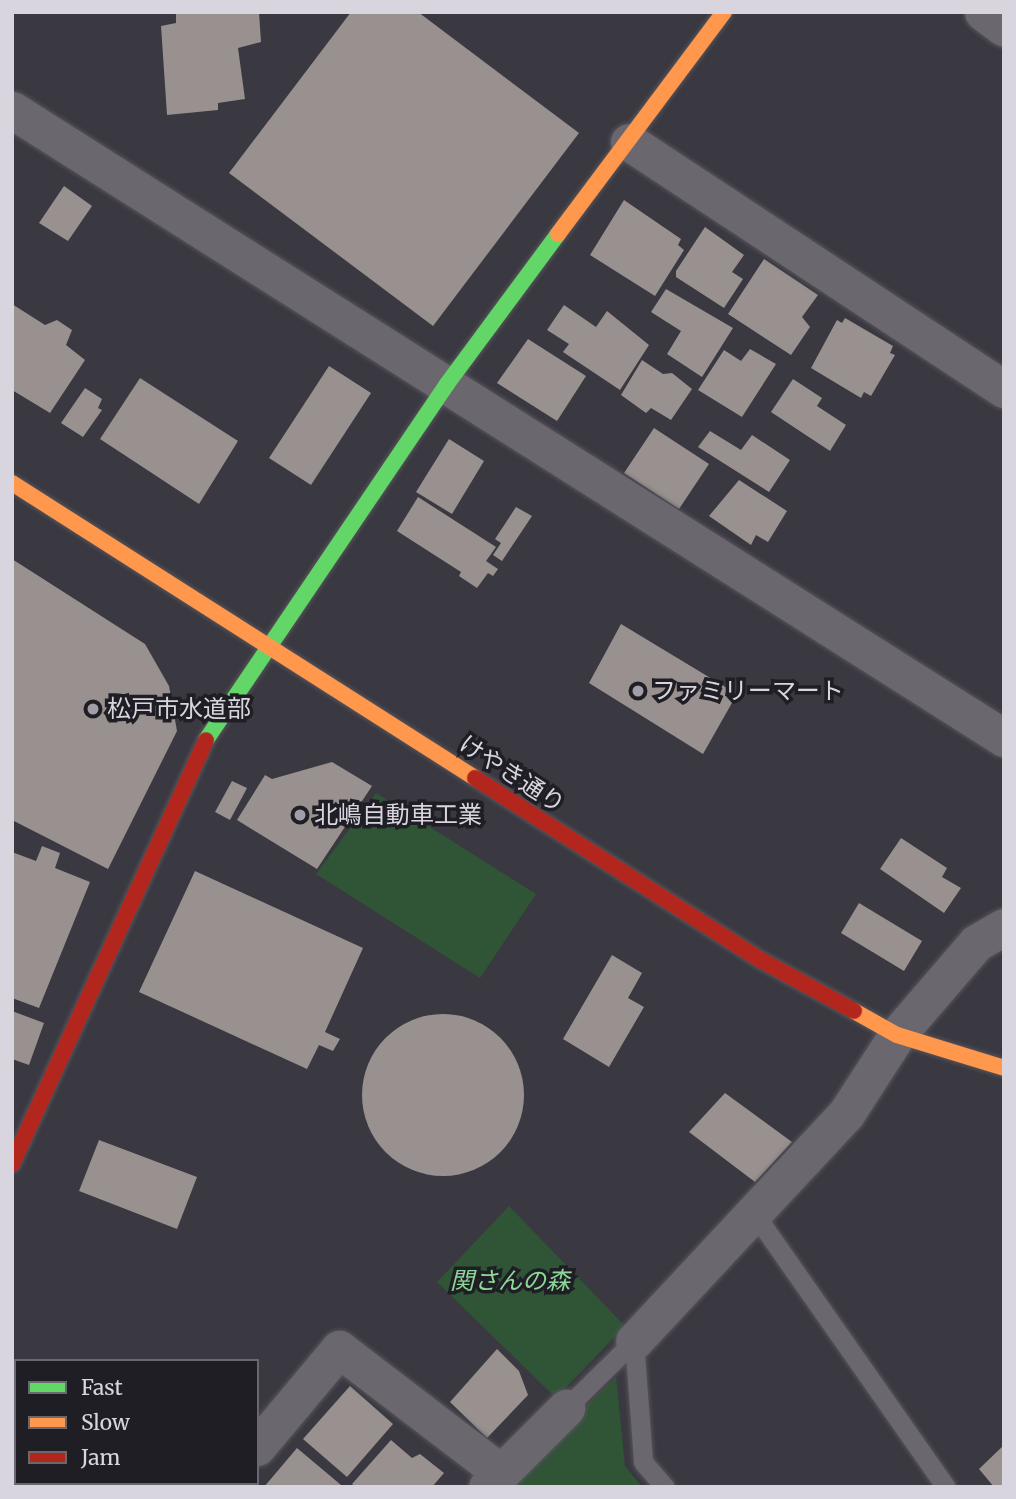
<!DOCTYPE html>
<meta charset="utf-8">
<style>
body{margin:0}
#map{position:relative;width:1016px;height:1499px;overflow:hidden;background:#3a3840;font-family:Merriweather,"Noto Sans JP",serif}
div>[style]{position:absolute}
.green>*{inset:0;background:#305436}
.building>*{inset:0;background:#99918f}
.round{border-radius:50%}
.roads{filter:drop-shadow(0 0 2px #56545b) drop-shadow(0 0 2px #56545b)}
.lane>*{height:19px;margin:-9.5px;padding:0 9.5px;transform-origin:9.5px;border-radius:9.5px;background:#6a686e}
.street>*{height:37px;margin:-18.5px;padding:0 18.5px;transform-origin:18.5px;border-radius:18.5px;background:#6a686e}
.fast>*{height:16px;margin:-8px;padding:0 8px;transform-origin:8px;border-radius:8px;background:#63d668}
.slow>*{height:16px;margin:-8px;padding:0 8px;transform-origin:8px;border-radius:8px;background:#ff974d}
.jam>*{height:16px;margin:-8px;padding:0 8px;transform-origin:8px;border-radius:8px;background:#b3261e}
.dots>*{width:19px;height:19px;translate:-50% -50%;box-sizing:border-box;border:4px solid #1f1e25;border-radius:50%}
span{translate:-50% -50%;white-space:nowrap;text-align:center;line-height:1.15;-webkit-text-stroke:7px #1f1e25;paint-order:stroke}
.poi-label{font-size:24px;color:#d8d5df}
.left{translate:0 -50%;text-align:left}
.street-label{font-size:24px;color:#d8d5df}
.park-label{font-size:24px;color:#8bd896;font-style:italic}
.frame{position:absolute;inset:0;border:14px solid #d8d5df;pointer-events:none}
.legend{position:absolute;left:14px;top:1359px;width:245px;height:126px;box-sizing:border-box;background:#1f1e25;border:2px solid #69676f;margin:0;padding:9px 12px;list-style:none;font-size:21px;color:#d8d5df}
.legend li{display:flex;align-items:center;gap:14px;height:35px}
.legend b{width:35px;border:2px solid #69676f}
</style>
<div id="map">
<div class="green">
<i style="clip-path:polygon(376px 793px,536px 894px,480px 978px,316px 874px)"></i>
<i style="clip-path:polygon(509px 1206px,625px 1326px,556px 1398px,437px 1282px)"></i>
<i style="clip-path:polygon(616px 1377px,625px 1466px,642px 1487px,514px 1487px,578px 1422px,574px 1416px)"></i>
</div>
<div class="building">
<i style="clip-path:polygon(176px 12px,259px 12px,261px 42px,238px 48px,245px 99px,218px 103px,218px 110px,167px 115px,161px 26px,176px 23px)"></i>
<i style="clip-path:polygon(351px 12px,418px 12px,579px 133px,433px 326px,229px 173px)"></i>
<i style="clip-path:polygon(64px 186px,92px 206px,68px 241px,39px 223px)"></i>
<i style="clip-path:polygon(624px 200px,681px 239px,678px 245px,684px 250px,655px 296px,590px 255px)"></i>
<i style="clip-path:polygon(705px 227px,744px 255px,732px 272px,743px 279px,724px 308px,676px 277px,676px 271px)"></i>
<i style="clip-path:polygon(764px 259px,818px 295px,802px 317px,810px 327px,791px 355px,728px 314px)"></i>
<i style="clip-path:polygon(666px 289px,733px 328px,702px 377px,667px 354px,681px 331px,651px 312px)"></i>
<i style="clip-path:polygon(12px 304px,45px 325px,57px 320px,72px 330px,66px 345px,85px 360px,50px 413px,12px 390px)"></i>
<i style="clip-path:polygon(564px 305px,596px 327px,607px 311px,649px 345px,620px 390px,563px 352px,569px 344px,547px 330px)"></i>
<i style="clip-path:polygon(845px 318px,893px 346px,890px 353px,895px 355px,871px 396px,864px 392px,861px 398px,811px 368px,837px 320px,842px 323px)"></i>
<i style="clip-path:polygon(528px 339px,586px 376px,557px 421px,497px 383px)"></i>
<i style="clip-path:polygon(750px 349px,776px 364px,742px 417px,698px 390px,724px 350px,741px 361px)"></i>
<i style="clip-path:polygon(642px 360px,663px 374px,672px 373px,692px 389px,671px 420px,651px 408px,646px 413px,621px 395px)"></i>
<i style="clip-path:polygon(329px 366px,371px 393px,311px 485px,269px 458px)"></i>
<i style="clip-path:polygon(140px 378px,238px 441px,199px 504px,100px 439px)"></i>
<i style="clip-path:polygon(793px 379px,822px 398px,817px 406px,846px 425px,830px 451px,771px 412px)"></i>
<i style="clip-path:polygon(85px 388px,102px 399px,98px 408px,102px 410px,83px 437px,61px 423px)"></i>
<i style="clip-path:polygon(654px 428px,709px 464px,679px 509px,624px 473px)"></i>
<i style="clip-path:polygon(710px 431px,741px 450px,752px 435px,790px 460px,769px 492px,698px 447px)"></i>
<i style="clip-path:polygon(449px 439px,484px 461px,452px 514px,416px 492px)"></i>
<i style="clip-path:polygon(739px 480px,787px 511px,768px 542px,756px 535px,751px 545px,709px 516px)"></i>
<i style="clip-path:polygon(418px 497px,496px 547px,486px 561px,498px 569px,493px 576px,488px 573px,477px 588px,459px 576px,461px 572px,397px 531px)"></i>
<i style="clip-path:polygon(516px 507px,532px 516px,502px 561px,493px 555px,501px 543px,495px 539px)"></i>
<i style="clip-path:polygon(12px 559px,145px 644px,169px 686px,177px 731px,108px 869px,12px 820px)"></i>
<i style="clip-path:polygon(621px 624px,737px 694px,703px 754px,589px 683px)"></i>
<i style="clip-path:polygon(332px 762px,372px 786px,317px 869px,237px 820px,265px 775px,272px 779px)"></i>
<i style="clip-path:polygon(232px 781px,247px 788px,230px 820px,215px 812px)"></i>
<i style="clip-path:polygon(901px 838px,947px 868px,942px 877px,961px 888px,944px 913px,880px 869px)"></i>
<i style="clip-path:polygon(42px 846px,60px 853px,55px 868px,90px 882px,39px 1008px,12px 998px,12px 852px,36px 861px)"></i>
<i style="clip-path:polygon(195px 871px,363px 948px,325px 1032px,340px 1039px,333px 1051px,319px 1045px,307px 1069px,139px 992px)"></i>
<i style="clip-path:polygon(859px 903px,922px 941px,904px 971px,841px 933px)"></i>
<i style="clip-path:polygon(612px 955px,642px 973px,628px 998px,644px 1007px,609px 1067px,563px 1039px)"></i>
<i style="clip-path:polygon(12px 1011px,44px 1023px,29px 1065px,12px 1059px)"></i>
<i class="round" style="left:362px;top:1014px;width:162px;height:162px"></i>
<i style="clip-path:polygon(725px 1093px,792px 1142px,755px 1182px,689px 1132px)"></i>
<i style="clip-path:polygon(99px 1140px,197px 1177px,177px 1229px,79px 1191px)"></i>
<i style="clip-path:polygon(497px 1349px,519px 1371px,528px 1395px,487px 1438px,450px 1402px)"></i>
<i style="clip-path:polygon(350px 1386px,393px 1424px,347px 1477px,303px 1439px)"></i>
<i style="clip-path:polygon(391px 1440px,412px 1458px,420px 1454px,444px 1473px,432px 1487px,356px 1487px,352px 1484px)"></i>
<i style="clip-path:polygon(1004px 1445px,1004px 1487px,994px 1487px,979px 1469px)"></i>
<i style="clip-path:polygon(297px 1448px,341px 1485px,340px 1487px,264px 1487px)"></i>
<i style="clip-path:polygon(12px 1480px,16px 1483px,71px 1487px,12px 1487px)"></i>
</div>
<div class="roads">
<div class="lane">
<i style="left:756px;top:1216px;width:331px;rotate:55deg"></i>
<i style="left:634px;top:1341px;width:121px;rotate:85.7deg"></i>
<i style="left:643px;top:1462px;width:33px;rotate:49deg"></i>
<i style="left:566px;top:1408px;width:95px;rotate:-44.6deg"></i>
</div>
<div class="street">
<i style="left:983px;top:12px;width:26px;rotate:37deg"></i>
<i style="left:12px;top:110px;width:1174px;rotate:32.34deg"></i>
<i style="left:629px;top:142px;width:449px;rotate:33.4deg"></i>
<i style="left:634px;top:1341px;width:311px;rotate:-47deg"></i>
<i style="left:846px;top:1114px;width:94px;rotate:-57.2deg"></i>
<i style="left:897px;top:1035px;width:121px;rotate:-49.3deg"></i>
<i style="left:976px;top:943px;width:32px;rotate:-30deg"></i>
<i style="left:257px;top:1447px;width:128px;rotate:-50.1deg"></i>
<i style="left:339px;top:1349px;width:204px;rotate:37.4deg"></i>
<i style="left:231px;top:1487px;width:4px;rotate:-90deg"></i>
<i style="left:487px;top:1487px;width:112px;rotate:-45deg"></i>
</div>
<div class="fast">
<i style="left:206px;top:740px;width:430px;rotate:-55.9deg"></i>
<i style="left:447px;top:384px;width:187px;rotate:-53.5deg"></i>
</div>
<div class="slow">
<i style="left:558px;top:234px;width:277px;rotate:-53.2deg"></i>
<i style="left:12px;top:483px;width:549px;rotate:32.5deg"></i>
<i style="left:854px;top:1011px;width:49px;rotate:29.2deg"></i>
<i style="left:897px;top:1035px;width:112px;rotate:17.1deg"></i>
</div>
<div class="jam">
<i style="left:475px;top:778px;width:339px;rotate:32.5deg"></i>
<i style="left:761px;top:960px;width:106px;rotate:28.7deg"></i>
<i style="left:12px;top:1164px;width:466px;rotate:-65.4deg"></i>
</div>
</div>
<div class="dots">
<i style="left:638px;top:691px;background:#a19ea7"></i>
<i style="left:93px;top:709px;background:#a19ea7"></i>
<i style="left:300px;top:815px;background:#a19ea7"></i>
</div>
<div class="poi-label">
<span class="left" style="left:652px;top:691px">ファミリーマート</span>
<span class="left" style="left:107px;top:709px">松戸市水道部</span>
<span class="left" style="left:314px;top:815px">北嶋自動車工業</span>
</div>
<div class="street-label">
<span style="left:512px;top:774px;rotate:33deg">けやき通り</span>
</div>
<div class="park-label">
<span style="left:510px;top:1281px">関さんの森</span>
</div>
<div class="frame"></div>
<ul class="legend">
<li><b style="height:9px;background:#63d668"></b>Fast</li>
<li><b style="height:9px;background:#ff974d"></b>Slow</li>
<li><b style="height:9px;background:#b3261e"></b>Jam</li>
</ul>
</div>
